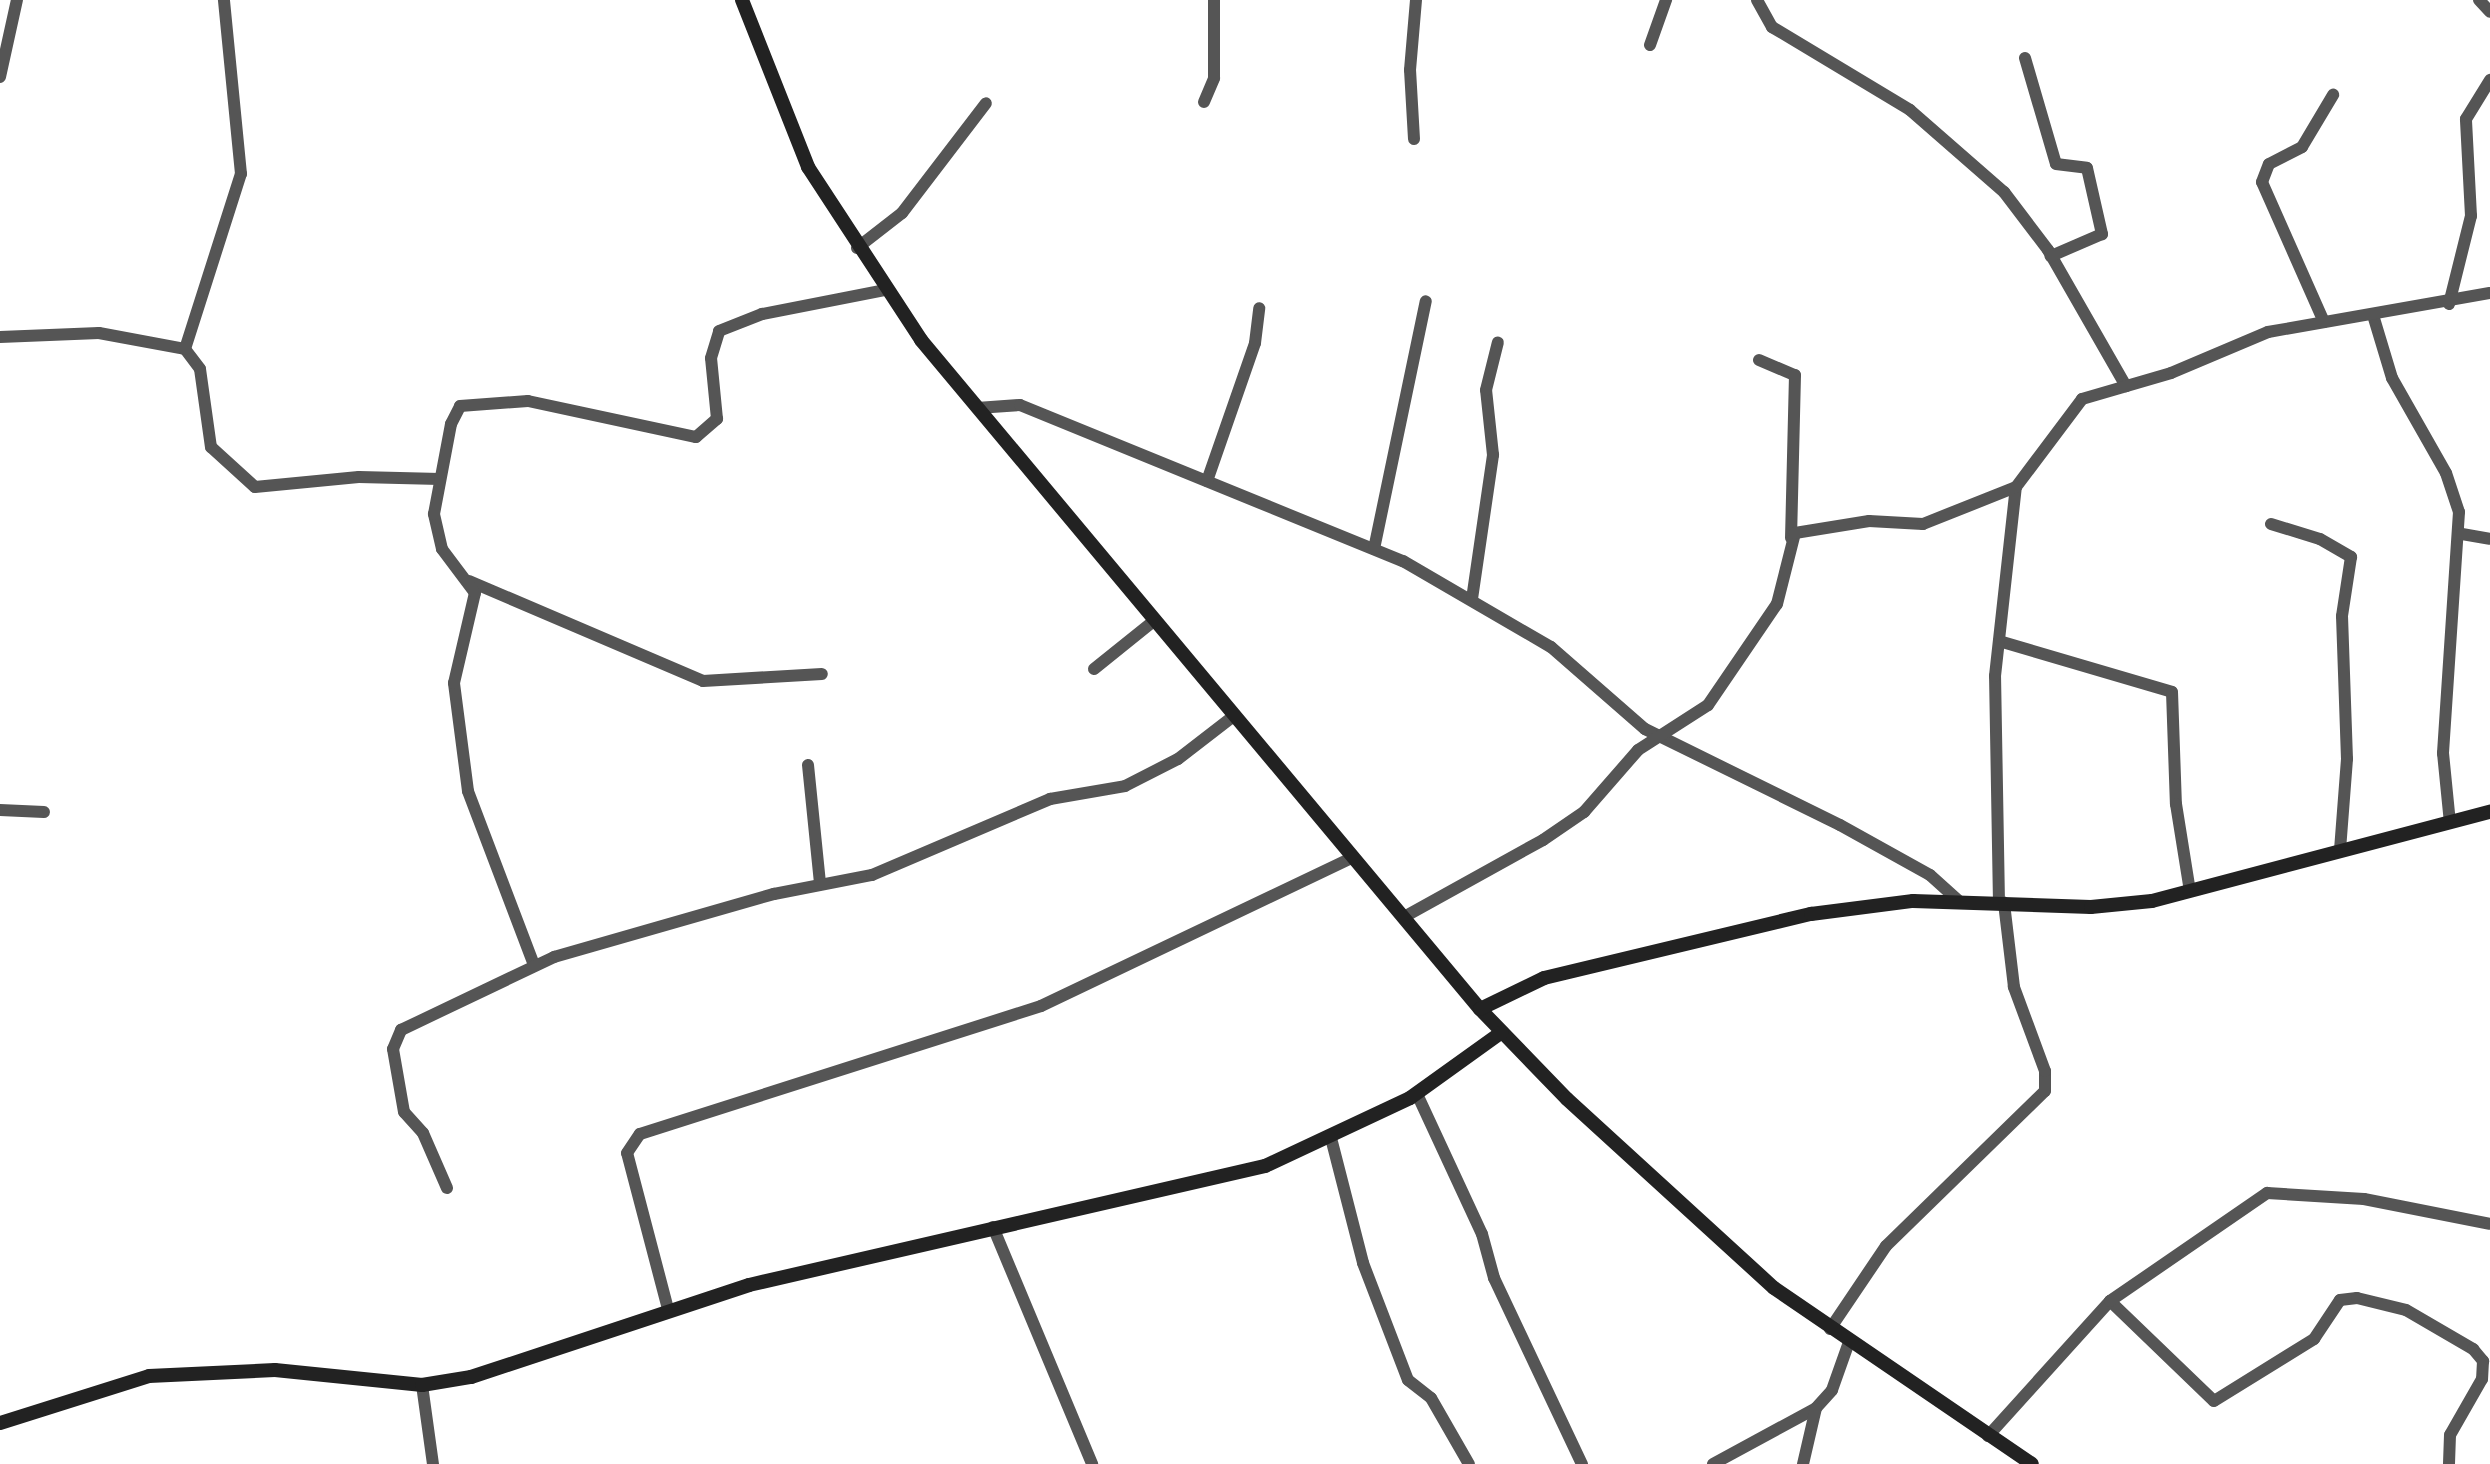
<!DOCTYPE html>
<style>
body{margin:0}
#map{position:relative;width:2490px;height:1464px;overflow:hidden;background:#fff;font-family:Poppins,sans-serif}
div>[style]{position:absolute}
.street>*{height:12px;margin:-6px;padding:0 6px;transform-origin:6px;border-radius:6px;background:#555}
.secondary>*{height:14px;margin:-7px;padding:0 7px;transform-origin:7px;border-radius:7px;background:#222}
span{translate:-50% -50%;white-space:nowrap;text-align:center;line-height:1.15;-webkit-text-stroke:5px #fff;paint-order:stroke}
</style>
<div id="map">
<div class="street">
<i style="left:1757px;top:0;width:31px;rotate:61deg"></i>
<i style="left:1772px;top:27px;width:161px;rotate:31deg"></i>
<i style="left:1910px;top:110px;width:125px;rotate:41.1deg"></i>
<i style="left:2004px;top:192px;width:73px;rotate:52.8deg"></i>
<i style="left:2048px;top:250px;width:157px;rotate:60.2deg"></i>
<i style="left:2479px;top:0;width:16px;rotate:47deg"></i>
<i style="left:1650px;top:45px;width:48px;rotate:-70.4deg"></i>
<i style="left:2025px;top:58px;width:110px;rotate:73.7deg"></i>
<i style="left:2056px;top:164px;width:31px;rotate:7deg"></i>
<i style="left:2087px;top:168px;width:68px;rotate:77.2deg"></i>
<i style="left:2102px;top:234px;width:56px;rotate:156.7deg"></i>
<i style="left:0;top:77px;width:79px;rotate:-77.6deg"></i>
<i style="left:1204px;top:102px;width:26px;rotate:-67deg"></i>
<i style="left:1214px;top:78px;width:78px;rotate:-90deg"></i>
<i style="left:1414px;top:139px;width:69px;rotate:-93.3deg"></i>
<i style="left:1410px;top:70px;width:70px;rotate:-85.1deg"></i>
<i style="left:857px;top:248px;width:57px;rotate:-37.9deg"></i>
<i style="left:902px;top:213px;width:138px;rotate:-52.6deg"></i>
<i style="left:2449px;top:304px;width:91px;rotate:-76deg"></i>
<i style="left:2471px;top:216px;width:97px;rotate:-93deg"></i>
<i style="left:2466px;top:119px;width:46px;rotate:-58.4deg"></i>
<i style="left:2373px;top:315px;width:66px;rotate:73.2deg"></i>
<i style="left:2392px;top:378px;width:109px;rotate:60.4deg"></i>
<i style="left:2446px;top:473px;width:41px;rotate:71.6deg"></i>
<i style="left:2459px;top:512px;width:242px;rotate:93.8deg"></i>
<i style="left:2443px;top:753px;width:70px;rotate:84.3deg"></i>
<i style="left:2324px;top:322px;width:153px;rotate:-113.9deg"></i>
<i style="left:2262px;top:182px;width:19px;rotate:-69deg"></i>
<i style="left:2269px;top:164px;width:37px;rotate:-27deg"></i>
<i style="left:2302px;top:147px;width:61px;rotate:-59.2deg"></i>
<i style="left:0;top:337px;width:99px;rotate:-2.3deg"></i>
<i style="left:99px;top:333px;width:87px;rotate:10.5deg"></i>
<i style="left:185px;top:349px;width:25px;rotate:53deg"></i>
<i style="left:200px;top:369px;width:79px;rotate:82deg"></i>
<i style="left:211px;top:447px;width:59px;rotate:42.3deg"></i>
<i style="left:255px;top:487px;width:104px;rotate:-5.5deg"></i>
<i style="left:359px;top:477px;width:81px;rotate:1.4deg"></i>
<i style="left:185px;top:349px;width:184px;rotate:-72.3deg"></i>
<i style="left:241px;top:174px;width:175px;rotate:-95.6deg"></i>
<i style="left:1759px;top:360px;width:39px;rotate:23deg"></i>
<i style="left:1795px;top:375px;width:163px;rotate:91.4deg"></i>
<i style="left:977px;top:408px;width:43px;rotate:-4deg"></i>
<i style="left:1020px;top:405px;width:414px;rotate:22.2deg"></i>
<i style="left:1403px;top:561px;width:171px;rotate:30.2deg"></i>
<i style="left:1551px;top:647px;width:125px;rotate:41.1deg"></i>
<i style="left:1645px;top:729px;width:217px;rotate:26.2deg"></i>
<i style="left:1840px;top:825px;width:103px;rotate:29.1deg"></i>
<i style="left:1930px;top:875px;width:40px;rotate:42deg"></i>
<i style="left:1207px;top:481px;width:146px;rotate:-70.8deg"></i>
<i style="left:1255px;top:343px;width:35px;rotate:-83deg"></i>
<i style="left:2271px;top:524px;width:51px;rotate:17deg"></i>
<i style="left:2320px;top:539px;width:36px;rotate:30deg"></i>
<i style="left:2351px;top:557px;width:60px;rotate:98.7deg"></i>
<i style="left:2342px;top:616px;width:143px;rotate:88deg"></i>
<i style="left:2347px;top:759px;width:90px;rotate:94.4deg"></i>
<i style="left:2462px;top:534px;width:28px;rotate:10deg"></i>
<i style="left:1374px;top:549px;width:253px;rotate:-78.2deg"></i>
<i style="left:469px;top:581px;width:254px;rotate:23.1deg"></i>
<i style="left:703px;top:681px;width:119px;rotate:-3.4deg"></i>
<i style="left:1472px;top:599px;width:146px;rotate:-81.7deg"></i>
<i style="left:1493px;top:455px;width:65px;rotate:-96.1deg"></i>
<i style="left:1486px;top:390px;width:49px;rotate:-76deg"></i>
<i style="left:1999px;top:641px;width:180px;rotate:16.4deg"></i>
<i style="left:2172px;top:692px;width:112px;rotate:88deg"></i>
<i style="left:2176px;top:804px;width:88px;rotate:80.9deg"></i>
<i style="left:1094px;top:669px;width:78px;rotate:-38.8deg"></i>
<i style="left:808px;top:765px;width:120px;rotate:84.2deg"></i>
<i style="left:0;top:810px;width:44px;rotate:2.6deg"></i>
<i style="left:1999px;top:903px;width:227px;rotate:-91deg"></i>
<i style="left:1995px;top:676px;width:190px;rotate:-83.7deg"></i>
<i style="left:2016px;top:487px;width:110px;rotate:-53.1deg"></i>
<i style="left:2082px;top:399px;width:93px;rotate:-16.3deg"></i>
<i style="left:2171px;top:373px;width:105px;rotate:-22.9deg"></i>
<i style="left:2268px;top:332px;width:225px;rotate:-10deg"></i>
<i style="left:1404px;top:917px;width:159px;rotate:-29deg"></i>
<i style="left:1543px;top:840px;width:50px;rotate:-34.3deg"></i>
<i style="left:1584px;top:812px;width:82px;rotate:-48.9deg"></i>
<i style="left:1638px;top:750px;width:83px;rotate:-32.7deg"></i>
<i style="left:1708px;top:705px;width:122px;rotate:-55.7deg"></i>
<i style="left:1777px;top:604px;width:73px;rotate:-75.8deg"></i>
<i style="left:1795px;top:533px;width:75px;rotate:-9.2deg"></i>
<i style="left:1869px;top:521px;width:54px;rotate:3.2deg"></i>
<i style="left:1923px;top:524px;width:100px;rotate:-21.7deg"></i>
<i style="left:534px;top:965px;width:186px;rotate:-110.8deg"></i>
<i style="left:468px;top:791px;width:109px;rotate:-97.4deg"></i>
<i style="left:454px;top:683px;width:92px;rotate:-76.9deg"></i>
<i style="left:475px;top:593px;width:55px;rotate:-126.9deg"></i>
<i style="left:442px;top:549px;width:36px;rotate:-103deg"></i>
<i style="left:434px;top:514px;width:92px;rotate:-79.3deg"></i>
<i style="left:451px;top:424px;width:20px;rotate:-63deg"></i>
<i style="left:460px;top:406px;width:68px;rotate:-4.2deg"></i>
<i style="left:528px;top:401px;width:172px;rotate:12.1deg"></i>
<i style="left:696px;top:437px;width:28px;rotate:-41deg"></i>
<i style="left:717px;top:419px;width:61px;rotate:-95.6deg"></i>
<i style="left:711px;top:358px;width:28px;rotate:-73deg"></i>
<i style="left:719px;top:331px;width:46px;rotate:-21.6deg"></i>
<i style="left:762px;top:314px;width:126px;rotate:-11deg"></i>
<i style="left:1417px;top:1094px;width:154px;rotate:65.1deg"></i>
<i style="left:1482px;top:1234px;width:46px;rotate:74.7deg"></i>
<i style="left:1494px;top:1278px;width:206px;rotate:64.7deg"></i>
<i style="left:1331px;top:1138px;width:129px;rotate:75.6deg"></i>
<i style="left:1363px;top:1263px;width:125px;rotate:69deg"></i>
<i style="left:1408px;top:1380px;width:29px;rotate:38deg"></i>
<i style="left:1431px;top:1398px;width:76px;rotate:60.1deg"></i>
<i style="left:447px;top:1188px;width:60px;rotate:-113.6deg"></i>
<i style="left:423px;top:1133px;width:28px;rotate:-132deg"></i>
<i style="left:404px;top:1112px;width:64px;rotate:-99.9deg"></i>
<i style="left:393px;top:1049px;width:21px;rotate:-67deg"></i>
<i style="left:401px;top:1030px;width:170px;rotate:-25.5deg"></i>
<i style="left:554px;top:957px;width:229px;rotate:-16deg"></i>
<i style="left:774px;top:894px;width:100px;rotate:-11deg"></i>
<i style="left:872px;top:875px;width:194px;rotate:-23.1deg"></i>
<i style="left:1050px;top:799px;width:76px;rotate:-9.8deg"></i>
<i style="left:1125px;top:786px;width:59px;rotate:-27deg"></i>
<i style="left:1178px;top:759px;width:72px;rotate:-37.7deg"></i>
<i style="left:993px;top:1227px;width:257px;rotate:67.3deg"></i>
<i style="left:2110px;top:1301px;width:144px;rotate:43.9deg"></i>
<i style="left:2214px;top:1401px;width:118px;rotate:-31.8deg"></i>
<i style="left:2314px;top:1339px;width:47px;rotate:-56.3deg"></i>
<i style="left:2340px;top:1300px;width:17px;rotate:-7deg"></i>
<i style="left:2357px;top:1298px;width:50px;rotate:13.8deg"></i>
<i style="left:2406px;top:1310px;width:78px;rotate:30.2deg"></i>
<i style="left:2473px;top:1349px;width:16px;rotate:50deg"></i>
<i style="left:2483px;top:1361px;width:18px;rotate:93deg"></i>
<i style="left:2482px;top:1379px;width:64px;rotate:119.7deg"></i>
<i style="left:2450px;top:1435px;width:29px;rotate:92deg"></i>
<i style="left:668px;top:1309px;width:161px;rotate:-104.7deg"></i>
<i style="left:627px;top:1153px;width:23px;rotate:-56deg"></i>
<i style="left:640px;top:1134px;width:421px;rotate:-17.7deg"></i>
<i style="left:1041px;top:1006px;width:346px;rotate:-25.5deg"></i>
<i style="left:1830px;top:1329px;width:100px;rotate:-56deg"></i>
<i style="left:1886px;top:1246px;width:222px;rotate:-44.3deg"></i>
<i style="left:2045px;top:1091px;width:20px;rotate:-90deg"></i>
<i style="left:2045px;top:1071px;width:90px;rotate:-110.3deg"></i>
<i style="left:2014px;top:987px;width:85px;rotate:-96.8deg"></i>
<i style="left:422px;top:1385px;width:80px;rotate:82.1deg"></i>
<i style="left:1988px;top:1436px;width:182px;rotate:-47.9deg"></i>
<i style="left:2110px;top:1301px;width:191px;rotate:-34.5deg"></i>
<i style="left:2267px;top:1193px;width:97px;rotate:3.5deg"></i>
<i style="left:2364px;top:1199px;width:128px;rotate:11.2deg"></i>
<i style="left:1713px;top:1464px;width:117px;rotate:-28.5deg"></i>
<i style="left:1816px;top:1408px;width:24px;rotate:-48deg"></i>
<i style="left:1832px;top:1390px;width:51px;rotate:-70.5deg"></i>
<i style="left:1803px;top:1464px;width:57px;rotate:-76.9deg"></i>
</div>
<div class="secondary">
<i style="left:742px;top:0;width:180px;rotate:68.4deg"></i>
<i style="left:808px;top:167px;width:207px;rotate:56.8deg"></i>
<i style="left:921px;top:340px;width:872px;rotate:50.12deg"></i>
<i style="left:1480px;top:1009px;width:125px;rotate:46deg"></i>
<i style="left:1567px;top:1099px;width:280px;rotate:42.4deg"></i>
<i style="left:1774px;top:1288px;width:312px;rotate:34.3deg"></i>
<i style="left:1480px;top:1009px;width:71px;rotate:-25.8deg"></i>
<i style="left:1544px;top:978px;width:275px;rotate:-13.5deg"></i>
<i style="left:1811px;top:914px;width:103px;rotate:-7.3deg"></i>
<i style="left:1913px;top:901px;width:178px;rotate:1.9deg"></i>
<i style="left:2091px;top:907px;width:61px;rotate:-5.6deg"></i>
<i style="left:2152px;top:901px;width:350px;rotate:-14.8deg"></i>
<i style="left:0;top:1423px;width:156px;rotate:-17.5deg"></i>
<i style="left:149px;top:1376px;width:126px;rotate:-2.7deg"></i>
<i style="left:275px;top:1370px;width:148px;rotate:5.8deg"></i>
<i style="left:422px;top:1385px;width:50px;rotate:-9.3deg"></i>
<i style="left:471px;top:1377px;width:293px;rotate:-18.3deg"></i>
<i style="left:749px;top:1285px;width:530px;rotate:-12.99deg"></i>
<i style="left:1265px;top:1166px;width:160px;rotate:-25.1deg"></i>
<i style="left:1410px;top:1098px;width:113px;rotate:-35.7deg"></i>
</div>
</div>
